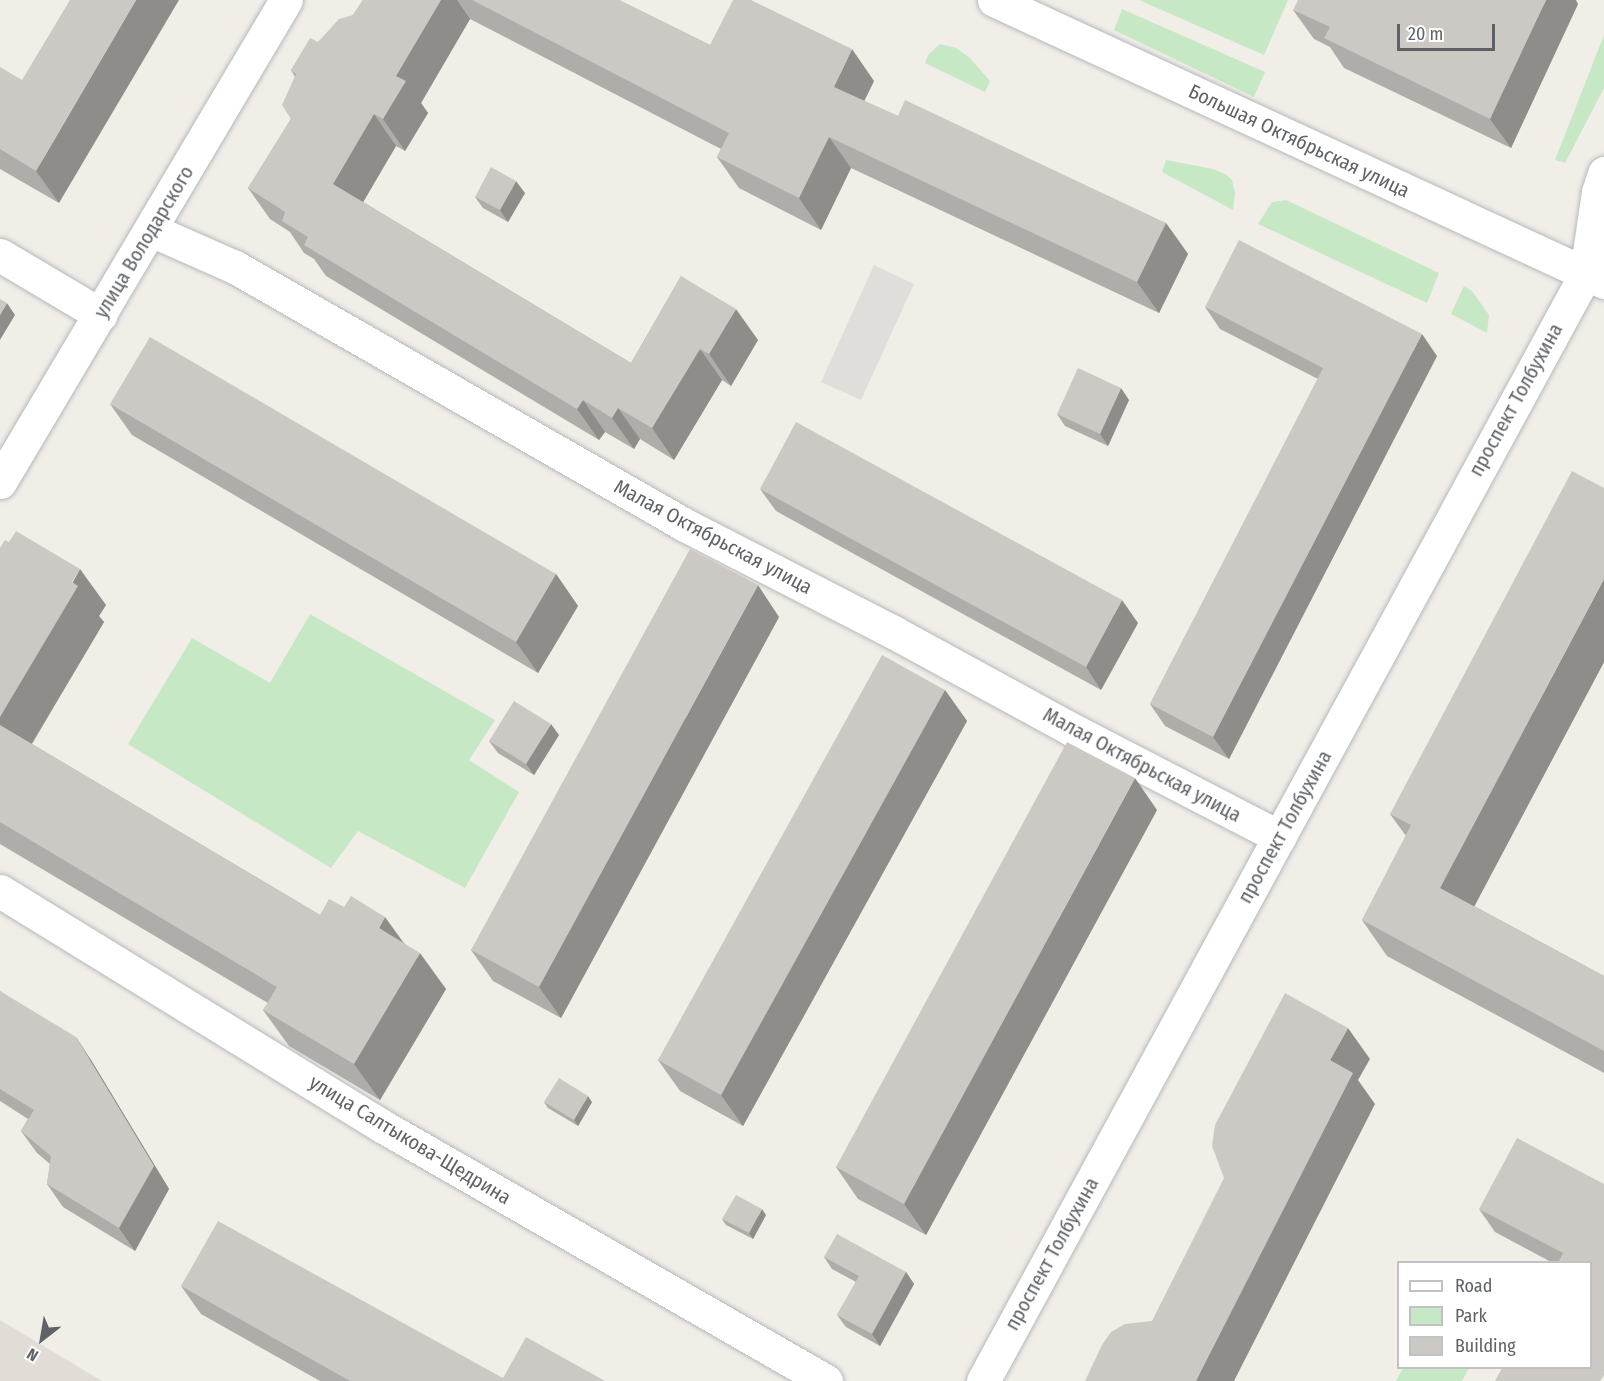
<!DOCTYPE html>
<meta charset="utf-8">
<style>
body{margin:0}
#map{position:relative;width:1604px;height:1381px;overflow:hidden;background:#f1eee8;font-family:"Fira Sans Condensed",sans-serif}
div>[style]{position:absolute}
.industrial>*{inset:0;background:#e0deda}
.education>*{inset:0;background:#e1ddd6}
.green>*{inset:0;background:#c6e8c4}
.roads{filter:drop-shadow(0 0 2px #b5b8bc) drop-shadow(0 0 2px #b5b8bc)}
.street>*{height:33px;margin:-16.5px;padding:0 16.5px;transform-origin:16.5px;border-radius:16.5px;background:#fff}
.secondary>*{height:33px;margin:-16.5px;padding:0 16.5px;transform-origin:16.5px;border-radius:16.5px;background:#fff}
.wall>*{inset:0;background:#afada9}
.shaded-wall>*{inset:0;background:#8f8d8a}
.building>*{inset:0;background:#ccc9c5}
span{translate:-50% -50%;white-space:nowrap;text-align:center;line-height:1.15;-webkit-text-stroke:6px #fff;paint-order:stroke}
.street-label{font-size:20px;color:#5f6368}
.legend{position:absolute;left:1397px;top:1261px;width:195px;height:108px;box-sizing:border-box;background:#fff;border:2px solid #bfc1c3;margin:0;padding:8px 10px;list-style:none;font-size:18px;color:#5f6368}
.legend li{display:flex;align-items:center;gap:12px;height:30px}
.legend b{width:30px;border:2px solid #bfc1c3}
.north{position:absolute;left:12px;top:1309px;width:60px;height:60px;-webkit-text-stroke:4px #fff;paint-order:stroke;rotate:211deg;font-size:16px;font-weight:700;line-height:24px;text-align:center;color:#5f6368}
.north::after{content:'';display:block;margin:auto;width:21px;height:27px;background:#5f6368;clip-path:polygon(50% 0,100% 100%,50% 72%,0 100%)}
.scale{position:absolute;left:1397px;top:24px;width:98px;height:27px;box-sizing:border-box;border:3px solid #5f6368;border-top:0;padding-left:8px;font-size:18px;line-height:21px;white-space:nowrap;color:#5f6368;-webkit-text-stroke:4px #fff;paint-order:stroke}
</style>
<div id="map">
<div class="industrial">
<i style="clip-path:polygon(874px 265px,914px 284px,861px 400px,821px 382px)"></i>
</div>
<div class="education">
<i style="clip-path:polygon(0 1320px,102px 1381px,0 1381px)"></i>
</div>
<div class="green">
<i style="clip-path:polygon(1139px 0,1288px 0,1264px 55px)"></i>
<i style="clip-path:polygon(1122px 9px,1265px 72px,1254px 97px,1114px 30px)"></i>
<i style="clip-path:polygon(1604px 35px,1604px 88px,1565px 163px,1555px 160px)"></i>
<i style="clip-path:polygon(940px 44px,956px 48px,970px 58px,990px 81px,985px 92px,925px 63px,928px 55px)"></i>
<i style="clip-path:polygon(1166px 160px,1213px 169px,1225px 174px,1232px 180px,1235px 193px,1233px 210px,1162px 172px)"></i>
<i style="clip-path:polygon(1286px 200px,1439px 273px,1427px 303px,1258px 224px,1272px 202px)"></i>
<i style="clip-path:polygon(1464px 286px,1472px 291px,1489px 315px,1487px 333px,1451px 314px)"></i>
<i style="clip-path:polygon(310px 614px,495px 720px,469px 760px,519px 792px,465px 888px,358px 831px,331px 868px,128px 744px,192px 638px,270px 683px)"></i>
<i style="clip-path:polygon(1403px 1368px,1469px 1368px,1462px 1381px,1396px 1381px)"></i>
</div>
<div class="roads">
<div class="street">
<i style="left:151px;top:230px;width:92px;rotate:23.8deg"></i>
<i style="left:235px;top:267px;width:519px;rotate:29.83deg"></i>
<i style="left:685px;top:525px;width:234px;rotate:27.2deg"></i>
<i style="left:893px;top:632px;width:200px;rotate:28.6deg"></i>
<i style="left:1069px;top:728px;width:237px;rotate:27.4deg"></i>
<i style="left:0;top:255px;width:117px;rotate:30.7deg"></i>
<i style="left:0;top:891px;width:448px;rotate:31.6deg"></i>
<i style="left:382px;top:1126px;width:512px;rotate:29.87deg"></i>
</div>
<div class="secondary">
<i style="left:994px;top:0;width:672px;rotate:24.81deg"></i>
<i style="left:1586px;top:273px;width:82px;rotate:-81.6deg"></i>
<i style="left:1598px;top:192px;width:20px;rotate:-72deg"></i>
<i style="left:0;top:482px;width:560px;rotate:-59.32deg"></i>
<i style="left:983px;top:1381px;width:1261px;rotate:-61.44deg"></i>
<i style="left:1586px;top:273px;width:29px;rotate:-52deg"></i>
</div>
</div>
<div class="wall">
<i style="clip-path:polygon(363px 0,619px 0,710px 45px,874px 81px,864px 101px,898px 116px,1166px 223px,1188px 254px,1159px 313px,851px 168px,821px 230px,739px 188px,717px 157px,721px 149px,470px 19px,421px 103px,428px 113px,405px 151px,396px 146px,363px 202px,631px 363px,681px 276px,758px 340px,731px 386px,722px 380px,674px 460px,640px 439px,634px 449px,605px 432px,599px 440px,326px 276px,314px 259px,304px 253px,290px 232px,270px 219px,248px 188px,291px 119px,295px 77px,291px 70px,318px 42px,353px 15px)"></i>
<i style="clip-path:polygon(1578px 4px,1511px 148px,1344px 68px,1330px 47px,1314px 39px,1293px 10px)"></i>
<i style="clip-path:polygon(0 67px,59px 203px,0 169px)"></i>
<i style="clip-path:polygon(525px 193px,508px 222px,483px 208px,475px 197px)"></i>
<i style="clip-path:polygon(1205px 307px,1437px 356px,1229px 759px,1165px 726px,1150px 704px,1318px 379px,1220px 329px)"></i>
<i style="clip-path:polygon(1129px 400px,1108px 446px,1065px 426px,1057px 414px)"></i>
<i style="clip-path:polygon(110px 404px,556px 574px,578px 606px,538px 673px,132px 435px)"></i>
<i style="clip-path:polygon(760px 489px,1138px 623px,1101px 690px,776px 511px)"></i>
<i style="clip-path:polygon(9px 542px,106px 605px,99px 616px,104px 622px,32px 744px,320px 915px,404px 943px,446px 989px,380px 1100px,289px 1046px,263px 1010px,268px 1003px,0 844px,0 548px)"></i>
<i style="clip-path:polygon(779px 617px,561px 1018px,493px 981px,471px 950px)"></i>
<i style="clip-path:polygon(1604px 662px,1474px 906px,1604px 976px,1604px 1073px,1387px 956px,1362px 920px,1406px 836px,1390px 814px)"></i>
<i style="clip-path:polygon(945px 690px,967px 721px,743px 1126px,680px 1091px,658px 1060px)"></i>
<i style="clip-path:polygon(559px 735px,534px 775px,498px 753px,489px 741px)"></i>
<i style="clip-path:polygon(1157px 810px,926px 1235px,858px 1199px,836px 1167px)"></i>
<i style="clip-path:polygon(0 991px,91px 1060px,169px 1189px,135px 1251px,63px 1207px,47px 1184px,50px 1164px,37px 1153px,21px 1131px,28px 1119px,0 1101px)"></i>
<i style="clip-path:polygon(544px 1102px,592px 1102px,578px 1126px,548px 1108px)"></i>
<i style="clip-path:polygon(1479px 1209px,1590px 1263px,1553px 1263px,1495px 1232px)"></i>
<i style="clip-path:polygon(766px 1215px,753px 1239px,726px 1225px,722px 1219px)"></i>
<i style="clip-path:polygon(824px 1257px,906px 1272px,914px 1284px,880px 1346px,846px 1327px,837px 1315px,856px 1282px,832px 1269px)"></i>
<i style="clip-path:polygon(181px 1286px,503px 1378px,605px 1381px,320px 1381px,201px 1314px)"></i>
</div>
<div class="shaded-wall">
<i style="clip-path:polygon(136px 0,179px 0,59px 203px,36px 171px)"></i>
<i style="clip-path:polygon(441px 0,457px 0,470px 19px,421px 103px,428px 113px,405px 151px,383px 119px,396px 76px)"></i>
<i style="clip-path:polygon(1546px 0,1576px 0,1578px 4px,1511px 148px,1490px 119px)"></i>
<i style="clip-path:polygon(852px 49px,874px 81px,856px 118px,834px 87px)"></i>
<i style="clip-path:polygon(374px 114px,396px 146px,355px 216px,333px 184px)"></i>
<i style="clip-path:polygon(829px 137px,851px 168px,821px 230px,799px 198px)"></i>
<i style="clip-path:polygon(516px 181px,525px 193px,508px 222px,500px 210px)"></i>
<i style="clip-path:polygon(1166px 223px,1188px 254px,1159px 313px,1137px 282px)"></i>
<i style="clip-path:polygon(7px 303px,15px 315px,0 340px,0 315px)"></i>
<i style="clip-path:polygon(736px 309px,758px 340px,731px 386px,709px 354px)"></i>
<i style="clip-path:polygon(1422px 334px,1437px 356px,1229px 759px,1213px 737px)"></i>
<i style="clip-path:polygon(700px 349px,722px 380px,674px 460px,652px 428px)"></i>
<i style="clip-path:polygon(1121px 388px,1129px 400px,1108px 446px,1100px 434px)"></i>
<i style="clip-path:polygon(583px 400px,605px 432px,599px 440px,577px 409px)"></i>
<i style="clip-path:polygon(618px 408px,640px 439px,634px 449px,612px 418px)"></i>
<i style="clip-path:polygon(80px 569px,106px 605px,99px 616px,104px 622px,22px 760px,0 728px,0 717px)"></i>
<i style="clip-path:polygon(556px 574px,578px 606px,538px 673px,516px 642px)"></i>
<i style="clip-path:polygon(1604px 579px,1604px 662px,1465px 924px,1440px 888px)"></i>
<i style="clip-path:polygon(758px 585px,779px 617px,561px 1018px,539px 987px)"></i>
<i style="clip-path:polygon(1122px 600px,1138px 623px,1101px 690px,1086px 667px)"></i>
<i style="clip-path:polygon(945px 690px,967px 721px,743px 1126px,721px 1095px)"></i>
<i style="clip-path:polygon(551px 724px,559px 735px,534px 775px,526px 764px)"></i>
<i style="clip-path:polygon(1135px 778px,1157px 810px,926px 1235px,904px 1204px)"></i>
<i style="clip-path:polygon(385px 917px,411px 953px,379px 928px)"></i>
<i style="clip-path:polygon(420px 953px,446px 989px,380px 1100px,354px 1064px)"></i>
<i style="clip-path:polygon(1348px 1028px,1370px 1059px,1358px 1080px,1375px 1104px,1234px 1381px,1196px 1381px,1330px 1060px)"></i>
<i style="clip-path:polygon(76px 1037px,91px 1060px,169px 1189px,135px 1251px,119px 1228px)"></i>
<i style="clip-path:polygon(588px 1096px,592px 1102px,578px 1126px,574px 1120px)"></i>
<i style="clip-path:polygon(762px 1209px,766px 1215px,753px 1239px,749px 1233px)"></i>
<i style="clip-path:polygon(906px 1272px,914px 1284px,880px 1346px,872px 1334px)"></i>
</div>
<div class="building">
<i style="clip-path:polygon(70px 0,136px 0,36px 171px,0 149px,0 67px,22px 80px)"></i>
<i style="clip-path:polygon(363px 0,441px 0,396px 76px,406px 81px,383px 119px,374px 114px,333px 184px,631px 363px,681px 276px,736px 309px,709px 354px,700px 349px,652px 428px,618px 408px,612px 418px,583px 400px,577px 409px,304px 245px,308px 237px,282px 221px,285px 212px,248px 188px,291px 119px,282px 105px,296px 74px,291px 70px,310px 38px,318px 42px,339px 19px,353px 15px)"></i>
<i style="clip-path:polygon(472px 0,619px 0,710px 45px,733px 0,751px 0,852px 49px,834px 87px,898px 116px,905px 100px,1166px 223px,1137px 282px,829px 137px,799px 198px,717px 157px,729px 133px)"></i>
<i style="clip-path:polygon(1298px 0,1546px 0,1490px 119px,1324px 38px,1330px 27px,1293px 10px)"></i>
<i style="clip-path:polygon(491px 167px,516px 181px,500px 210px,475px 197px)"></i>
<i style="clip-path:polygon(1239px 240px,1422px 334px,1213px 737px,1150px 704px,1323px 368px,1205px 307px)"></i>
<i style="clip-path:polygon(0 299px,7px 303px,0 315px)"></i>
<i style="clip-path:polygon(150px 337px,556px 574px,516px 642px,110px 404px)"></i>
<i style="clip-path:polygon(1078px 368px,1121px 388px,1100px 434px,1057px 414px)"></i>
<i style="clip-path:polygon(796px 422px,1122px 600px,1086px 667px,760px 489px)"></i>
<i style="clip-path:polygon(1572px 471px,1604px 488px,1604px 579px,1440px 888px,1604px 976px,1604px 1051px,1362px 920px,1411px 825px,1390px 814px)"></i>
<i style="clip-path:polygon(16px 531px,80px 569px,72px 582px,78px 586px,0 717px,0 548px,5px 540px,9px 542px)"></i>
<i style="clip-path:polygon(690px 549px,758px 585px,539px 987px,471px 950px)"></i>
<i style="clip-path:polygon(882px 655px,945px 690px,721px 1095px,658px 1060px)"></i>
<i style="clip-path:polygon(514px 701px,551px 724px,526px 764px,489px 741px)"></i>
<i style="clip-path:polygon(0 725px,320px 915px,329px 899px,344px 907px,351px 896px,385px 917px,379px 928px,420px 953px,354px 1064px,263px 1010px,277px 987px,0 822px)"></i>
<i style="clip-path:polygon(1067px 742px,1135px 778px,904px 1204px,836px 1167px)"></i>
<i style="clip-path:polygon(0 991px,76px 1037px,154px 1166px,119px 1228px,47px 1184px,51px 1156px,21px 1131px,34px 1110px,0 1089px)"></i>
<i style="clip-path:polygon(1285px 993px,1348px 1028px,1330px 1060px,1353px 1073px,1196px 1381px,1085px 1381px,1102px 1345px,1111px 1332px,1125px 1324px,1152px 1321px,1224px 1178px,1212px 1146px,1215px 1125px)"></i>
<i style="clip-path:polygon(559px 1078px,588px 1096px,574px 1120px,544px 1102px)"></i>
<i style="clip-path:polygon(1517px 1138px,1604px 1184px,1604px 1375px,1600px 1381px,1495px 1381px,1502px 1368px,1590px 1368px,1590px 1263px,1558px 1263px,1563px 1253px,1479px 1209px)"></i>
<i style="clip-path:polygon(736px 1195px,762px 1209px,749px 1233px,722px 1219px)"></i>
<i style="clip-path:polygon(218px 1221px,503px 1378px,526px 1337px,605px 1381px,350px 1381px,181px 1286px)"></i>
<i style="clip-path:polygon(837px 1234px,906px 1272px,872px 1334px,837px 1315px,859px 1276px,824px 1257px)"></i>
</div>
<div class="street-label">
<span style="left:1299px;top:141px;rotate:25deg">Большая Октябрьская улица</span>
<span style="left:144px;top:242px;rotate:-59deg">улица Володарского</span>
<span style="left:1516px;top:400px;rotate:-61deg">проспект Толбухина</span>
<span style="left:713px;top:537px;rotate:28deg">Малая Октябрьская улица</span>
<span style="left:1142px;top:765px;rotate:28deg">Малая Октябрьская улица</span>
<span style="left:1285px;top:827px;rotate:-61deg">проспект Толбухина</span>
<span style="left:410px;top:1140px;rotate:31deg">улица Салтыкова-Щедрина</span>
<span style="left:1052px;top:1254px;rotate:-61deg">проспект Толбухина</span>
</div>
<ul class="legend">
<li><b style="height:8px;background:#fff"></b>Road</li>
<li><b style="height:16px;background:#c6e8c4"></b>Park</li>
<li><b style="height:16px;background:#ccc9c5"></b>Building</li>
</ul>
<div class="north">N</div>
<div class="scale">20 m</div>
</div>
